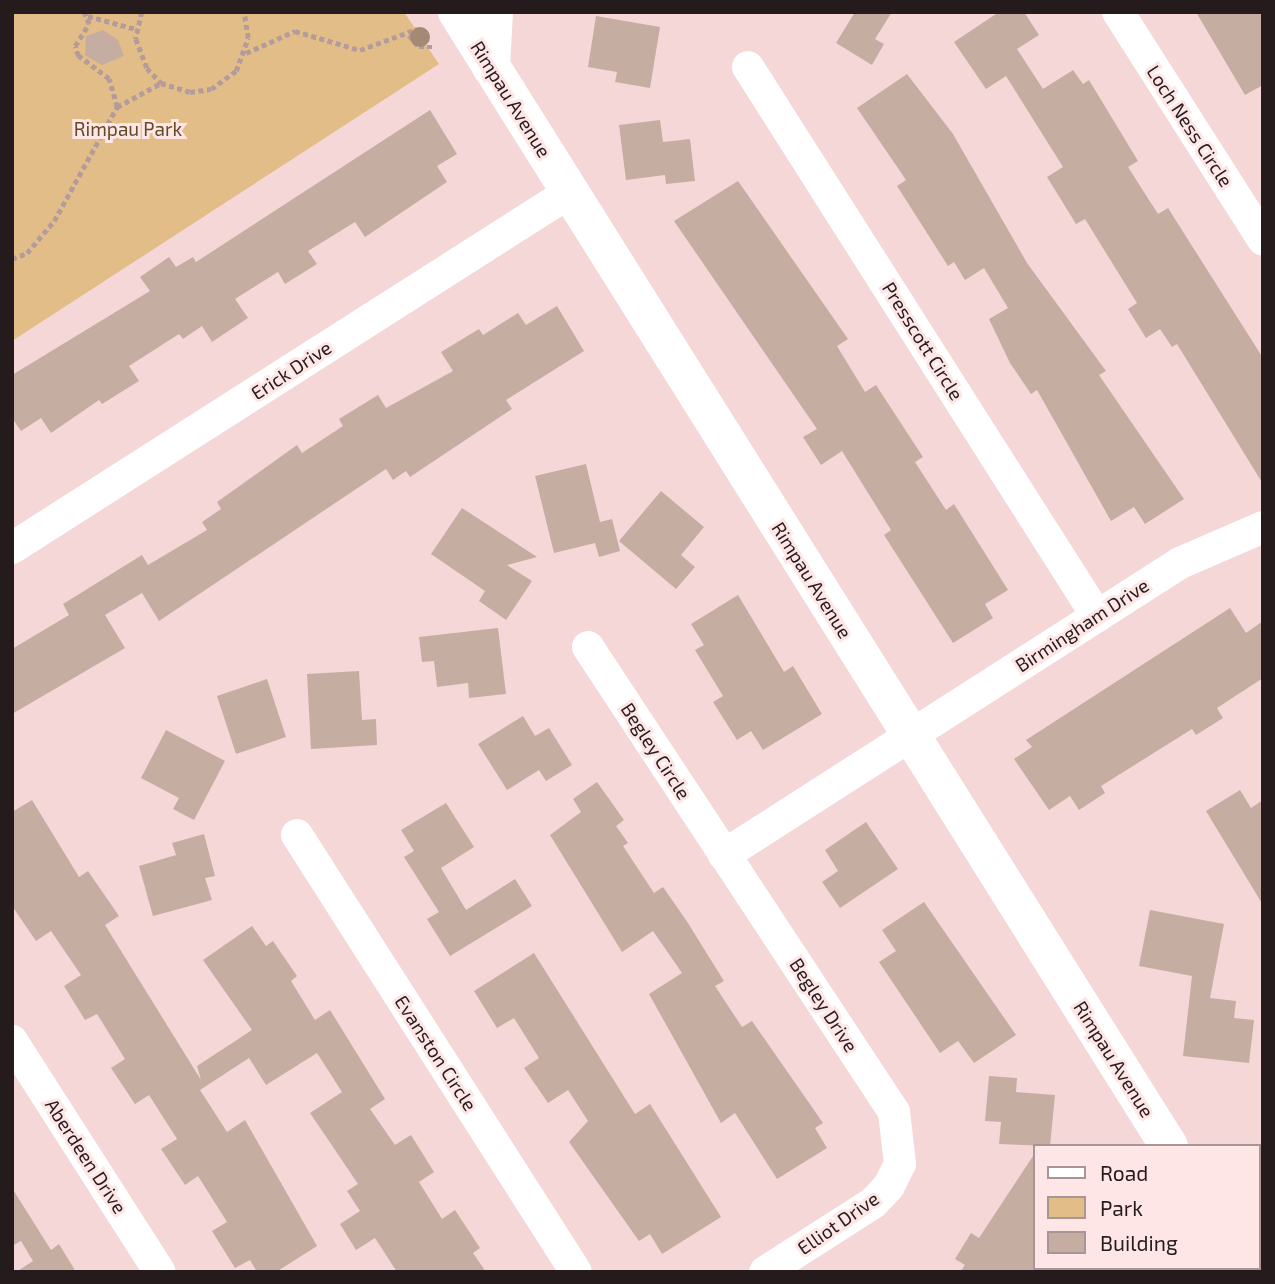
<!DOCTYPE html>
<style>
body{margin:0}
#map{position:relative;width:1275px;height:1284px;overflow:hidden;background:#f5d7d8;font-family:"Exo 2",sans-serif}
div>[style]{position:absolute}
.green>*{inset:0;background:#e2bd88}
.building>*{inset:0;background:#c6ada1}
.path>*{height:4.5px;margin-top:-2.25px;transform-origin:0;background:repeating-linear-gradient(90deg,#b49c9d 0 5px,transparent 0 8.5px)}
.street>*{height:32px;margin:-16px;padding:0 16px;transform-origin:16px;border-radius:16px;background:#fff}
.secondary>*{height:38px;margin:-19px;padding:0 19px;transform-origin:19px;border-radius:19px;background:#fff}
.primary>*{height:38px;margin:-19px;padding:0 19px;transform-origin:19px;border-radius:19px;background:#fff}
.trees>*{width:20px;height:20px;margin:-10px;border-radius:50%;background:#a48976}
span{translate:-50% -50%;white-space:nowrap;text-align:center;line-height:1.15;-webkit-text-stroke:6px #fee6e7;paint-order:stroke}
.street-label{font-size:19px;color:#261b1c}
.park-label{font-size:19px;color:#614a26}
.frame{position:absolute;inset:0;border:14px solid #261b1c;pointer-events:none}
.legend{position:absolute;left:1033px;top:1144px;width:228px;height:126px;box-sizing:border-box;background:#fee6e7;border:2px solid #a89596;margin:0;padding:9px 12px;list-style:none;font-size:21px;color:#261b1c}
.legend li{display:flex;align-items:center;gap:14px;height:35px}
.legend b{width:35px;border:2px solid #a89596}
</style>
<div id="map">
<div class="green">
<i style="clip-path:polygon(12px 12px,404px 12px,439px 64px,12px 341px)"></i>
</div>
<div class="building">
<i style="clip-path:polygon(855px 12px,892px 12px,875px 39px,884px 44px,872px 65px,836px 43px)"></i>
<i style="clip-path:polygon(999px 12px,1024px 12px,1039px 35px,1017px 49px,1043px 89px,1073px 70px,1083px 84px,1089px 80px,1138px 161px,1128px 167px,1158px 214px,1168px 208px,1263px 358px,1263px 484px,1177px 344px,1172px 347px,1160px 329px,1146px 338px,1128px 309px,1137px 303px,1085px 219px,1076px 224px,1047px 177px,1063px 167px,1006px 76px,986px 89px,954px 42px)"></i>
<i style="clip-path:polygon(1196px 12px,1263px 12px,1263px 85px,1245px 95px)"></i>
<i style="clip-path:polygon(596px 16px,660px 27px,650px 88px,615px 82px,617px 72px,588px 67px)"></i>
<i style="clip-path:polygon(103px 30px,118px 40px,124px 56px,102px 65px,85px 55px,86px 36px)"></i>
<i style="clip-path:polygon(907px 74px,953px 134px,1027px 263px,1106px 371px,1099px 375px,1184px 499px,1145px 524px,1134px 507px,1111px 521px,1037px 390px,1031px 394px,1010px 363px,989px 319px,1008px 308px,984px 268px,965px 280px,954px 262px,948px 266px,897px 186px,906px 180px,857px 108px)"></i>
<i style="clip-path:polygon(430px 110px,457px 154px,437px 166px,447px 182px,365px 237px,355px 222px,308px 251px,317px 264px,285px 284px,278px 272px,235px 299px,248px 318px,212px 342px,202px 326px,183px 339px,179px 334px,129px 366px,139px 381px,102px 404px,99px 400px,51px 433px,41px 418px,21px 431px,12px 418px,12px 375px,150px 291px,140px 277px,169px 257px,176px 267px,193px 257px,196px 262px)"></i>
<i style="clip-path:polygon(660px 120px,663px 142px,690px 139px,695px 181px,666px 184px,665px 175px,626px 180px,619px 125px)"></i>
<i style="clip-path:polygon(738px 181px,848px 339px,837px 346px,865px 392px,876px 385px,923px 457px,915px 462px,946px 510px,954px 504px,1008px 590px,985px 604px,993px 618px,953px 643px,884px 535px,891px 530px,842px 451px,821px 465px,803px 437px,817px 429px,674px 221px)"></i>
<i style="clip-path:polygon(557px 306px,584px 351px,506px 400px,512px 409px,410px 477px,406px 471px,393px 480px,386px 469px,159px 621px,142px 593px,105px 615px,125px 648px,12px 714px,12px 649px,69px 615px,63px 604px,142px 555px,148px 565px,207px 530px,202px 522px,221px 509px,217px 502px,297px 445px,302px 453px,343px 426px,339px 419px,378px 395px,386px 408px,453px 371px,441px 352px,479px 329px,483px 335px,518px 313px,526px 325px)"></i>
<i style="clip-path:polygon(586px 464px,600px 522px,612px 519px,620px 551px,599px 557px,595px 543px,554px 553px,535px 476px)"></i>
<i style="clip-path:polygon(661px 491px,704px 527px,681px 555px,695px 567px,676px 589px,619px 541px)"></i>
<i style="clip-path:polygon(462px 508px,537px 557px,507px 565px,532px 581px,506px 620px,479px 601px,485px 591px,431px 554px)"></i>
<i style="clip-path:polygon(738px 595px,784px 672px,793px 666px,822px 714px,763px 750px,751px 731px,737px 740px,713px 702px,723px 696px,695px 650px,704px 645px,691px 624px)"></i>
<i style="clip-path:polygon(1230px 608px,1246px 633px,1263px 621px,1263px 678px,1217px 708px,1223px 718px,1196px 735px,1192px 729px,1101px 786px,1105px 793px,1079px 810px,1070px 796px,1049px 810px,1014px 759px,1032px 747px,1026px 740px)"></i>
<i style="clip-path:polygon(498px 628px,506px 694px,469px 698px,468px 683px,437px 687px,434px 661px,422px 662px,419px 637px)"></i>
<i style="clip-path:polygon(359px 671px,362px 720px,376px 719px,377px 745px,311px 749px,307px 674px)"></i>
<i style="clip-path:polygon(267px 679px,286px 737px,236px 754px,217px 696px)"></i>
<i style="clip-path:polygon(523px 716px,535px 736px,549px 728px,572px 765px,546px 781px,539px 770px,507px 790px,478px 744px)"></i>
<i style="clip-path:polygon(166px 730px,225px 761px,194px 820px,173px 809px,179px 798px,141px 778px)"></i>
<i style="clip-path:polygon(597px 782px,624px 820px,616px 826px,628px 843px,623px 846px,654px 893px,663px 887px,686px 920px,724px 981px,715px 986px,742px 1027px,752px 1021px,823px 1123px,815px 1128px,827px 1148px,777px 1179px,735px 1113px,721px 1123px,649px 994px,682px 973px,653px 931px,622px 952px,550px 835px,581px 812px,573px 799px)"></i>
<i style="clip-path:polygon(1240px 790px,1251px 808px,1263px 800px,1263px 905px,1206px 811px)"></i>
<i style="clip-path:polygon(32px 800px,79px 877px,88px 871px,119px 916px,105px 925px,201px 1080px,197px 1066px,252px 1030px,203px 960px,252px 926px,266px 946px,273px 941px,297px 976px,291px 981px,315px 1020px,330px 1010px,385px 1099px,370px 1109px,395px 1145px,411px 1135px,434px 1172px,419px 1182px,442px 1219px,455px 1210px,480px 1248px,473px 1253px,486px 1272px,397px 1272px,375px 1238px,356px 1250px,340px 1224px,360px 1211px,347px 1191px,358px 1184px,310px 1113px,342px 1092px,317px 1053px,266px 1085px,249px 1058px,200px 1090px,227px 1132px,245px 1120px,317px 1246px,276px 1272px,257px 1272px,250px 1260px,235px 1268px,212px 1231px,227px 1222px,198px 1176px,185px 1185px,161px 1149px,177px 1139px,149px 1095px,135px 1104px,111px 1068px,125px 1059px,97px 1014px,85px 1020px,64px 986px,81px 975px,51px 931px,36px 941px,12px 906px,12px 812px)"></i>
<i style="clip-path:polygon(446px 803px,474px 847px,441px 868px,466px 910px,515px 879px,532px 906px,450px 956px,427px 919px,439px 912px,404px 857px,414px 851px,401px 830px)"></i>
<i style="clip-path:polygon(866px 822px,898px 869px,840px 908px,822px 882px,838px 871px,825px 850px)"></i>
<i style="clip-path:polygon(204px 834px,215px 876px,205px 878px,212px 900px,153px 916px,139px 866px,176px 855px,172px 843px)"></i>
<i style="clip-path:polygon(924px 902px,1016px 1035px,974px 1063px,958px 1041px,940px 1053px,879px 962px,896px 951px,882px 930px)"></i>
<i style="clip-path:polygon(1150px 910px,1224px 924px,1210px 998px,1236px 1001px,1234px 1018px,1254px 1020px,1249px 1063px,1183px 1056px,1192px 976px,1139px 966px)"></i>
<i style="clip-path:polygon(534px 953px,635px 1114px,650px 1104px,721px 1217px,662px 1254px,650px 1234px,639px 1241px,569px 1142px,588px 1121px,568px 1090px,548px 1103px,524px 1068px,539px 1058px,514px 1018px,497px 1028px,474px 991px)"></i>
<i style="clip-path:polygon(989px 1076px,1017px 1078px,1016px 1092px,1055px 1095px,1050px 1146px,999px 1144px,1001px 1122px,985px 1121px)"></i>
<i style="clip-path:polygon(1035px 1153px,1035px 1272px,960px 1272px,965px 1265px,955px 1259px,971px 1233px,979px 1238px)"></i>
<i style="clip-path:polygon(12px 1188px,51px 1250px,59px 1244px,76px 1272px,16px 1272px,33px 1261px,21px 1241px,12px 1246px)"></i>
</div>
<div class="path">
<i style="left:142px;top:12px;width:28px;rotate:103deg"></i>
<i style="left:136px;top:39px;width:31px;rotate:69deg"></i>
<i style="left:147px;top:68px;width:21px;rotate:47deg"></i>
<i style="left:161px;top:83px;width:30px;rotate:17deg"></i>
<i style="left:190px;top:92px;width:21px;rotate:-8deg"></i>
<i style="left:211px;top:89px;width:31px;rotate:-36deg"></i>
<i style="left:236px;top:71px;width:35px;rotate:-70deg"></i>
<i style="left:248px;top:38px;width:26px;rotate:-99deg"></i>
<i style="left:88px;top:16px;width:50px;rotate:15.2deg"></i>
<i style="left:409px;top:35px;width:16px;rotate:50deg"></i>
<i style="left:419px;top:47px;width:13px"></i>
<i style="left:246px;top:53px;width:54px;rotate:-24.2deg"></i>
<i style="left:295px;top:31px;width:68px;rotate:16.3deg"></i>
<i style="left:360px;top:50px;width:61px;rotate:-20.2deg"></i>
<i style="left:117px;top:107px;width:50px;rotate:-28.6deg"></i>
<i style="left:12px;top:259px;width:16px;rotate:-22deg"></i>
<i style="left:27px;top:253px;width:42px;rotate:-49.8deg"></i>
<i style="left:54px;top:221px;width:130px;rotate:-61.1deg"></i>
<i style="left:117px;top:107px;width:29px;rotate:-106deg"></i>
<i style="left:109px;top:79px;width:39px;rotate:-143deg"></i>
<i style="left:78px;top:56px;width:10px;rotate:-107deg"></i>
<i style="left:75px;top:46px;width:26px;rotate:-58deg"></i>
<i style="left:89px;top:24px;width:13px;rotate:-113deg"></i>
</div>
<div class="street">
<i style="left:1118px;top:12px;width:270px;rotate:57.5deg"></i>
<i style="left:748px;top:67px;width:651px;rotate:57.56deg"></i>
<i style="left:12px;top:548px;width:662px;rotate:-32.54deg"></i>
<i style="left:588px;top:647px;width:557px;rotate:56.65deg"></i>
<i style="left:894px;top:1112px;width:52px;rotate:83.4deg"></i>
<i style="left:900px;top:1164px;width:25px;rotate:117deg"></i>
<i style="left:889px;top:1186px;width:23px;rotate:133deg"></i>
<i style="left:873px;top:1203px;width:128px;rotate:147.4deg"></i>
<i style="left:297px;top:835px;width:518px;rotate:57.44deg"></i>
<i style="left:724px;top:855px;width:541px;rotate:-32.63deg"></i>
<i style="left:1180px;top:563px;width:90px;rotate:-23.4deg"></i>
<i style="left:12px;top:1041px;width:274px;rotate:57.4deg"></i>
</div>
<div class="secondary">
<i style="left:457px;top:12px;width:1339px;rotate:57.88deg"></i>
<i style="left:1247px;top:1268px;width:4px;rotate:63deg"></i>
</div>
<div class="primary">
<i style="left:491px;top:67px;width:55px;rotate:-86.9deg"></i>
</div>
<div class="trees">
<i style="left:420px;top:37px"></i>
</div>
<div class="street-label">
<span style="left:511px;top:99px;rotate:58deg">Rimpau Avenue</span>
<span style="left:1190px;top:126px;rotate:57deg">Loch Ness Circle</span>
<span style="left:923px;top:341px;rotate:58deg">Presscott Circle</span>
<span style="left:291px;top:370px;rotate:-33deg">Erick Drive</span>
<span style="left:812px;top:580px;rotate:58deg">Rimpau Avenue</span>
<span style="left:1082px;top:625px;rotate:-33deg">Birmingham Drive</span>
<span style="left:656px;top:751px;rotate:57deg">Begley Circle</span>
<span style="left:824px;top:1005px;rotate:57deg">Begley Drive</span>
<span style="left:436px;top:1053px;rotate:57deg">Evanston Circle</span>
<span style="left:1114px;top:1059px;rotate:58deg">Rimpau Avenue</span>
<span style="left:86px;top:1156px;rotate:57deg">Aberdeen Drive</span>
<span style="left:838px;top:1223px;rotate:-35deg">Elliot Drive</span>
</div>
<div class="park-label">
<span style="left:128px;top:129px">Rimpau Park</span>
</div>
<div class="frame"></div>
<ul class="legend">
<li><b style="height:9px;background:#fff"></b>Road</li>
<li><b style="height:19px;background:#e2bd88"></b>Park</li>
<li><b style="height:19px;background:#c6ada1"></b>Building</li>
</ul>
</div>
